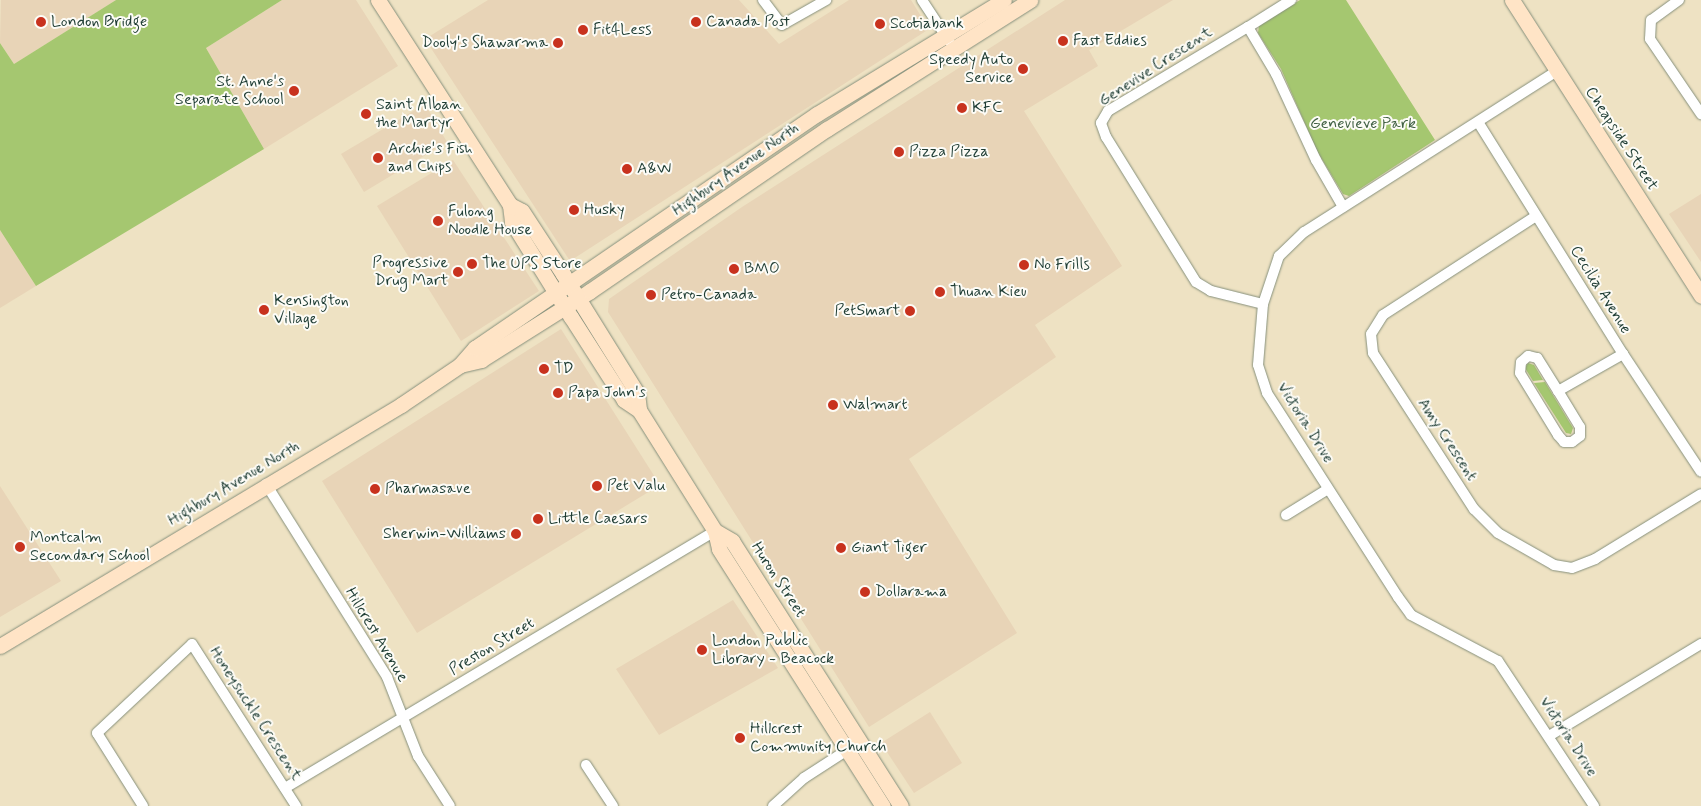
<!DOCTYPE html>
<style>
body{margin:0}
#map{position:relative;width:1701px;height:806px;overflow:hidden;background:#eee2c3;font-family:Mynerve,sans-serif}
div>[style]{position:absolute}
.built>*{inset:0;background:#e8d4b7}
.green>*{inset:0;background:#a5c770}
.roads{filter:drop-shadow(0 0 1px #86907c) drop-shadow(0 0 1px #86907c)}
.street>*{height:10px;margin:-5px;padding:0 5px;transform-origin:5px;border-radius:5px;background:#fff}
.secondary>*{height:15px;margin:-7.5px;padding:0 7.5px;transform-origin:7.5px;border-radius:7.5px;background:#ffe4c6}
.dots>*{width:14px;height:14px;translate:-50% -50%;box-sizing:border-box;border:2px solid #fdfcf7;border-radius:50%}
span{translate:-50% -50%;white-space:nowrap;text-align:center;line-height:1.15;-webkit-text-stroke:4px #fdfcf7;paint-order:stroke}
.poi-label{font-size:16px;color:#1f3d34}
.left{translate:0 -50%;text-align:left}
.right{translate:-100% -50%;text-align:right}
.street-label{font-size:16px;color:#1f3d34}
.park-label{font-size:16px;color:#406043}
</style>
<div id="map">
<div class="built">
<i style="clip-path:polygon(116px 0,14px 64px,0 43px,1px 0)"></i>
<i style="clip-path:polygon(282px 0,356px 0,398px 66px,264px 149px,206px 48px)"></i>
<i style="clip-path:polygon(488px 0,739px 0,779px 44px,849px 0,911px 0,929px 29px,570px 261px,425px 39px)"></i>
<i style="clip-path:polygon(1065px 0,1173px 0,1089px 50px,1098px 66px,1024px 111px,1122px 266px,1035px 325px,1056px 357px,909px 459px,1017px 633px,869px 727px,608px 312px,609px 299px,742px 207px)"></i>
<i style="clip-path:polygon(425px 104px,447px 142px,364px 192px,341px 154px)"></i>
<i style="clip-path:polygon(453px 160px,539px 291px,461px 341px,377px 206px)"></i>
<i style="clip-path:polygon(1701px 194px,1701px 262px,1669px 214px)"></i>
<i style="clip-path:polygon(0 230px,36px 286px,0 308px)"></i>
<i style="clip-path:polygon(561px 329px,660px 485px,417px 633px,322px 481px)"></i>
<i style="clip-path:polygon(0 486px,61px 581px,0 617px)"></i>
<i style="clip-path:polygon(733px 600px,778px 668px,659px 735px,616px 669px)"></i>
<i style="clip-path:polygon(930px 712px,962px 763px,914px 793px,881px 743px)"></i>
</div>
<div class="green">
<i style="clip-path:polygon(116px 0,282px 0,206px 48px,264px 149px,36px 286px,0 230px,0 43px,14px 64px)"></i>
<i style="clip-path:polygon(1300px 0,1346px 0,1435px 140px,1349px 196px,1343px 194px,1317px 151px,1281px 69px,1258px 33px,1259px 25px)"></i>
<i style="clip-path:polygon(1528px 363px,1534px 365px,1543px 380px,1533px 381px,1525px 368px)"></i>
<i style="clip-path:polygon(1545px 382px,1573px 428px,1571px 434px,1566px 433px,1534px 383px)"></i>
</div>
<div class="roads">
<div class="street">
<i style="left:763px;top:0;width:31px;rotate:53deg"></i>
<i style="left:782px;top:25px;width:51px;rotate:-29.6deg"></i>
<i style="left:922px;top:0;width:49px;rotate:56.6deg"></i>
<i style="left:1679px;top:0;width:34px;rotate:144deg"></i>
<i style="left:1651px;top:20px;width:19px;rotate:93deg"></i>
<i style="left:1650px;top:39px;width:91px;rotate:55.8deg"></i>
<i style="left:1248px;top:27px;width:51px;rotate:-32.1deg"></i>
<i style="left:1557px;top:71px;width:300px;rotate:147.5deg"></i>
<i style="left:1304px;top:232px;width:35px;rotate:136deg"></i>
<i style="left:1279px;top:256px;width:51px;rotate:108.4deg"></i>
<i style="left:1263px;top:304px;width:61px;rotate:94.7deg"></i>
<i style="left:1258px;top:365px;width:29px;rotate:72deg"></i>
<i style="left:1267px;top:393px;width:242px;rotate:57.3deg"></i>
<i style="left:1398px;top:597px;width:22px;rotate:54deg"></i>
<i style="left:1411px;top:615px;width:98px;rotate:27.9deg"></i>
<i style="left:1498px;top:661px;width:174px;rotate:56.5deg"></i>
<i style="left:1478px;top:122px;width:274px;rotate:58deg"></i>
<i style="left:1623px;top:354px;width:141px;rotate:56.5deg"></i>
<i style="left:1536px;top:216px;width:182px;rotate:147.1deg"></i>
<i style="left:1383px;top:315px;width:22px;rotate:122deg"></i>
<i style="left:1371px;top:334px;width:19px;rotate:84deg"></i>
<i style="left:1373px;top:353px;width:186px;rotate:57.1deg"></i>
<i style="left:1474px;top:509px;width:34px;rotate:45deg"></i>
<i style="left:1498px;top:533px;width:64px;rotate:29.7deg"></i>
<i style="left:1554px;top:565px;width:18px;rotate:9deg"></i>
<i style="left:1572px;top:568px;width:25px;rotate:-21deg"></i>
<i style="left:1595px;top:559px;width:124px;rotate:-31.5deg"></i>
<i style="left:1263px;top:304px;width:54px;rotate:-166deg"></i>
<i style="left:1211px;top:291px;width:17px;rotate:-149deg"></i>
<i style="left:1196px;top:282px;width:171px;rotate:-121.8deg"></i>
<i style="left:1106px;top:137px;width:15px;rotate:-110deg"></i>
<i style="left:1101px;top:123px;width:14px;rotate:-60deg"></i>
<i style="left:1108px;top:111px;width:163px;rotate:-31deg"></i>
<i style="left:1248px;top:27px;width:55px;rotate:59.2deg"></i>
<i style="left:1276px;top:74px;width:95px;rotate:65.1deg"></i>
<i style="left:1316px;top:160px;width:54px;rotate:60.1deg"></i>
<i style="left:1558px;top:391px;width:39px;rotate:-122deg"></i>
<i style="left:1537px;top:358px;width:9px;rotate:-167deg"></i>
<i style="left:1528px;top:356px;width:9px;rotate:139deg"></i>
<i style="left:1521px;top:362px;width:11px;rotate:95deg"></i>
<i style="left:1520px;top:373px;width:73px;rotate:58.5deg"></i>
<i style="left:1558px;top:435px;width:9px;rotate:49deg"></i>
<i style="left:1564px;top:442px;width:8px"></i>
<i style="left:1572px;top:442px;width:10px;rotate:-37deg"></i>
<i style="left:1580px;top:436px;width:9px;rotate:-90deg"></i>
<i style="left:1580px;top:427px;width:42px;rotate:-121.4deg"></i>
<i style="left:1558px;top:391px;width:75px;rotate:-29.6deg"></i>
<i style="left:266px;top:484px;width:228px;rotate:57.9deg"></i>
<i style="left:387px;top:677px;width:85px;rotate:68.6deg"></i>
<i style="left:418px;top:756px;width:59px;rotate:57.4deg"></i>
<i style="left:1286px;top:515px;width:49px;rotate:-31.8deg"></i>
<i style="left:1549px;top:736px;width:178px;rotate:-31.2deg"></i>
<i style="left:586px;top:765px;width:49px;rotate:56.6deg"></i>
<i style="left:285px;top:788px;width:501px;rotate:-30.87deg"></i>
<i style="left:143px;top:806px;width:86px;rotate:-122.2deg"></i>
<i style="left:97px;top:733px;width:130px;rotate:-43.1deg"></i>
<i style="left:192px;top:644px;width:193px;rotate:57.3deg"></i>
<i style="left:773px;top:806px;width:42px;rotate:-42.1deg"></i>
<i style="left:804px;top:778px;width:57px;rotate:-32.9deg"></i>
</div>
<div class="secondary">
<i style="left:378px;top:0;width:244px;rotate:57.2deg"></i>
<i style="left:510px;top:205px;width:17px;rotate:83deg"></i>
<i style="left:512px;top:222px;width:112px;rotate:58.2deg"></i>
<i style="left:571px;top:317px;width:98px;rotate:57.4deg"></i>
<i style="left:624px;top:400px;width:18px;rotate:34deg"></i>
<i style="left:639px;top:410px;width:143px;rotate:57.9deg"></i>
<i style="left:715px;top:531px;width:18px;rotate:77deg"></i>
<i style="left:719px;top:549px;width:305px;rotate:57.5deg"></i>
<i style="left:1512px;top:0;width:351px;rotate:57.4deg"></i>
<i style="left:510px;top:205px;width:13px;rotate:27deg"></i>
<i style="left:522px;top:211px;width:75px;rotate:56.9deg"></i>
<i style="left:563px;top:274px;width:140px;rotate:58.1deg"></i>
<i style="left:637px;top:393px;width:17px;rotate:83deg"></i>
<i style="left:460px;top:365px;width:22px;rotate:-13deg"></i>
<i style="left:481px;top:360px;width:129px;rotate:-32.3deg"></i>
<i style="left:590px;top:291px;width:287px;rotate:-34.4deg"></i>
<i style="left:827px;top:129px;width:241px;rotate:-32.4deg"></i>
<i style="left:715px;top:531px;width:20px;rotate:30deg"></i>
<i style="left:732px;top:541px;width:314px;rotate:57.5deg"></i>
<i style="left:0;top:646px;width:468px;rotate:-31deg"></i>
<i style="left:401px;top:405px;width:71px;rotate:-34.1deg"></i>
<i style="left:460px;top:365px;width:23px;rotate:-49deg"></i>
<i style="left:475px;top:348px;width:414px;rotate:-34.4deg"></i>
<i style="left:817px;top:114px;width:219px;rotate:-31.4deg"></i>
</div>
</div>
<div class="dots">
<i style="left:41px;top:22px;background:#c8321e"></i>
<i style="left:696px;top:22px;background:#c8321e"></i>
<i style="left:880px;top:24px;background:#c8321e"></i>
<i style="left:583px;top:30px;background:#c8321e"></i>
<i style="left:1063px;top:41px;background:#c8321e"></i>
<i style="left:558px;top:43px;background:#c8321e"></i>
<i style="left:1023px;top:69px;background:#c8321e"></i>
<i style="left:294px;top:91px;background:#c8321e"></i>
<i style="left:962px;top:108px;background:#c8321e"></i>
<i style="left:366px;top:114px;background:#c8321e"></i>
<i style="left:899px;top:152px;background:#c8321e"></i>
<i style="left:378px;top:158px;background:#c8321e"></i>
<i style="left:627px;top:169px;background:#c8321e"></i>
<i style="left:574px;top:210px;background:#c8321e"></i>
<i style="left:438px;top:221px;background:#c8321e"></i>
<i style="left:472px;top:264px;background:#c8321e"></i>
<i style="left:1024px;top:265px;background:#c8321e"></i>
<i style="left:734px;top:269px;background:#c8321e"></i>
<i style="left:458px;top:272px;background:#c8321e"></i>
<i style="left:940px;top:292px;background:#c8321e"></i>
<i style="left:651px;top:295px;background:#c8321e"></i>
<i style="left:264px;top:310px;background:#c8321e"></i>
<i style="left:910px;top:311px;background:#c8321e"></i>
<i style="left:544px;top:369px;background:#c8321e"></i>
<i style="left:558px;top:393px;background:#c8321e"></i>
<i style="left:833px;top:405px;background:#c8321e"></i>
<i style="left:597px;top:486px;background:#c8321e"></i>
<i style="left:375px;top:489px;background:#c8321e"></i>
<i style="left:538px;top:519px;background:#c8321e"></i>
<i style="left:516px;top:534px;background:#c8321e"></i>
<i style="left:20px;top:547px;background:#c8321e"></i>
<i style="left:841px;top:548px;background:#c8321e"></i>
<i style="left:865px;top:592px;background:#c8321e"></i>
<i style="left:702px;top:650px;background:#c8321e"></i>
<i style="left:740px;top:738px;background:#c8321e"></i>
</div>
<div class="poi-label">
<span class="left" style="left:51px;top:22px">London Bridge</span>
<span class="left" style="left:706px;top:22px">Canada Post</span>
<span class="left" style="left:890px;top:24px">Scotiabank</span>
<span class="left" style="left:593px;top:30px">Fit4Less</span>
<span class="left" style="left:1073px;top:41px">Fast Eddies</span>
<span class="right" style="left:548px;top:43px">Dooly's Shawarma</span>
<span class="right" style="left:1013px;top:69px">Speedy Auto<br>Service</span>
<span class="right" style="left:284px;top:91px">St. Anne's<br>Separate School</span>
<span class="left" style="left:376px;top:114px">Saint Alban<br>the Martyr</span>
<span class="left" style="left:972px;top:108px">KFC</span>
<span class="left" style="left:388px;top:158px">Archie's Fish<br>and Chips</span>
<span class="left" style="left:909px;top:152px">Pizza Pizza</span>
<span class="left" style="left:637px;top:169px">A&amp;W</span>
<span class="left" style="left:584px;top:210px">Husky</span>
<span class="left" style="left:448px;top:221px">Fulong<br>Noodle House</span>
<span class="right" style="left:448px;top:272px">Progressive<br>Drug Mart</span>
<span class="left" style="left:482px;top:264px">The UPS Store</span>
<span class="left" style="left:1034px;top:265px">No Frills</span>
<span class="left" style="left:744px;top:269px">BMO</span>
<span class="left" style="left:950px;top:292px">Thuan Kieu</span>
<span class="left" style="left:661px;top:295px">Petro-Canada</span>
<span class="left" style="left:274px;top:310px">Kensington<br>Village</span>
<span class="right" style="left:900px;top:311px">PetSmart</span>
<span class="left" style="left:554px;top:369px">TD</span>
<span class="left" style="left:568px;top:393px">Papa John's</span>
<span class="left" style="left:843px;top:405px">Walmart</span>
<span class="left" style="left:607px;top:486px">Pet Valu</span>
<span class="left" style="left:385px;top:489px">Pharmasave</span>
<span class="left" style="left:548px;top:519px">Little Caesars</span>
<span class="right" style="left:506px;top:534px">Sherwin-Williams</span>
<span class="left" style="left:30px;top:547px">Montcalm<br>Secondary School</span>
<span class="left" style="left:851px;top:548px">Giant Tiger</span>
<span class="left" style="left:875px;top:592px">Dollarama</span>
<span class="left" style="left:712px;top:650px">London Public<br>Library - Beacock</span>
<span class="left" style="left:750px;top:738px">Hillcrest<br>Community Church</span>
</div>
<div class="street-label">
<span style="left:1156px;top:67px;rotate:-33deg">Genevive Crescent</span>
<span style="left:1621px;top:139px;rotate:57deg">Cheapside Street</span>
<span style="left:736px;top:170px;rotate:-35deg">Highbury Avenue North</span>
<span style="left:1600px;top:290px;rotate:58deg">Cecilia Avenue</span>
<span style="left:1305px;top:423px;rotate:58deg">Victoria Drive</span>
<span style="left:1447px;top:440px;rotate:57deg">Amy Crescent</span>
<span style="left:234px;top:484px;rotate:-31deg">Highbury Avenue North</span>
<span style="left:778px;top:580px;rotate:57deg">Huron Street</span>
<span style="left:376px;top:635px;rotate:59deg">Hillcrest Avenue</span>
<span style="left:492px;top:647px;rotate:-31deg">Preston Street</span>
<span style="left:255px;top:714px;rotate:57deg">Honeysuckle Crescent</span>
<span style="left:1568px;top:737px;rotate:57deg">Victoria Drive</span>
</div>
<div class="park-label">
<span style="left:1363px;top:124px">Genevieve Park</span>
</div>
</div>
